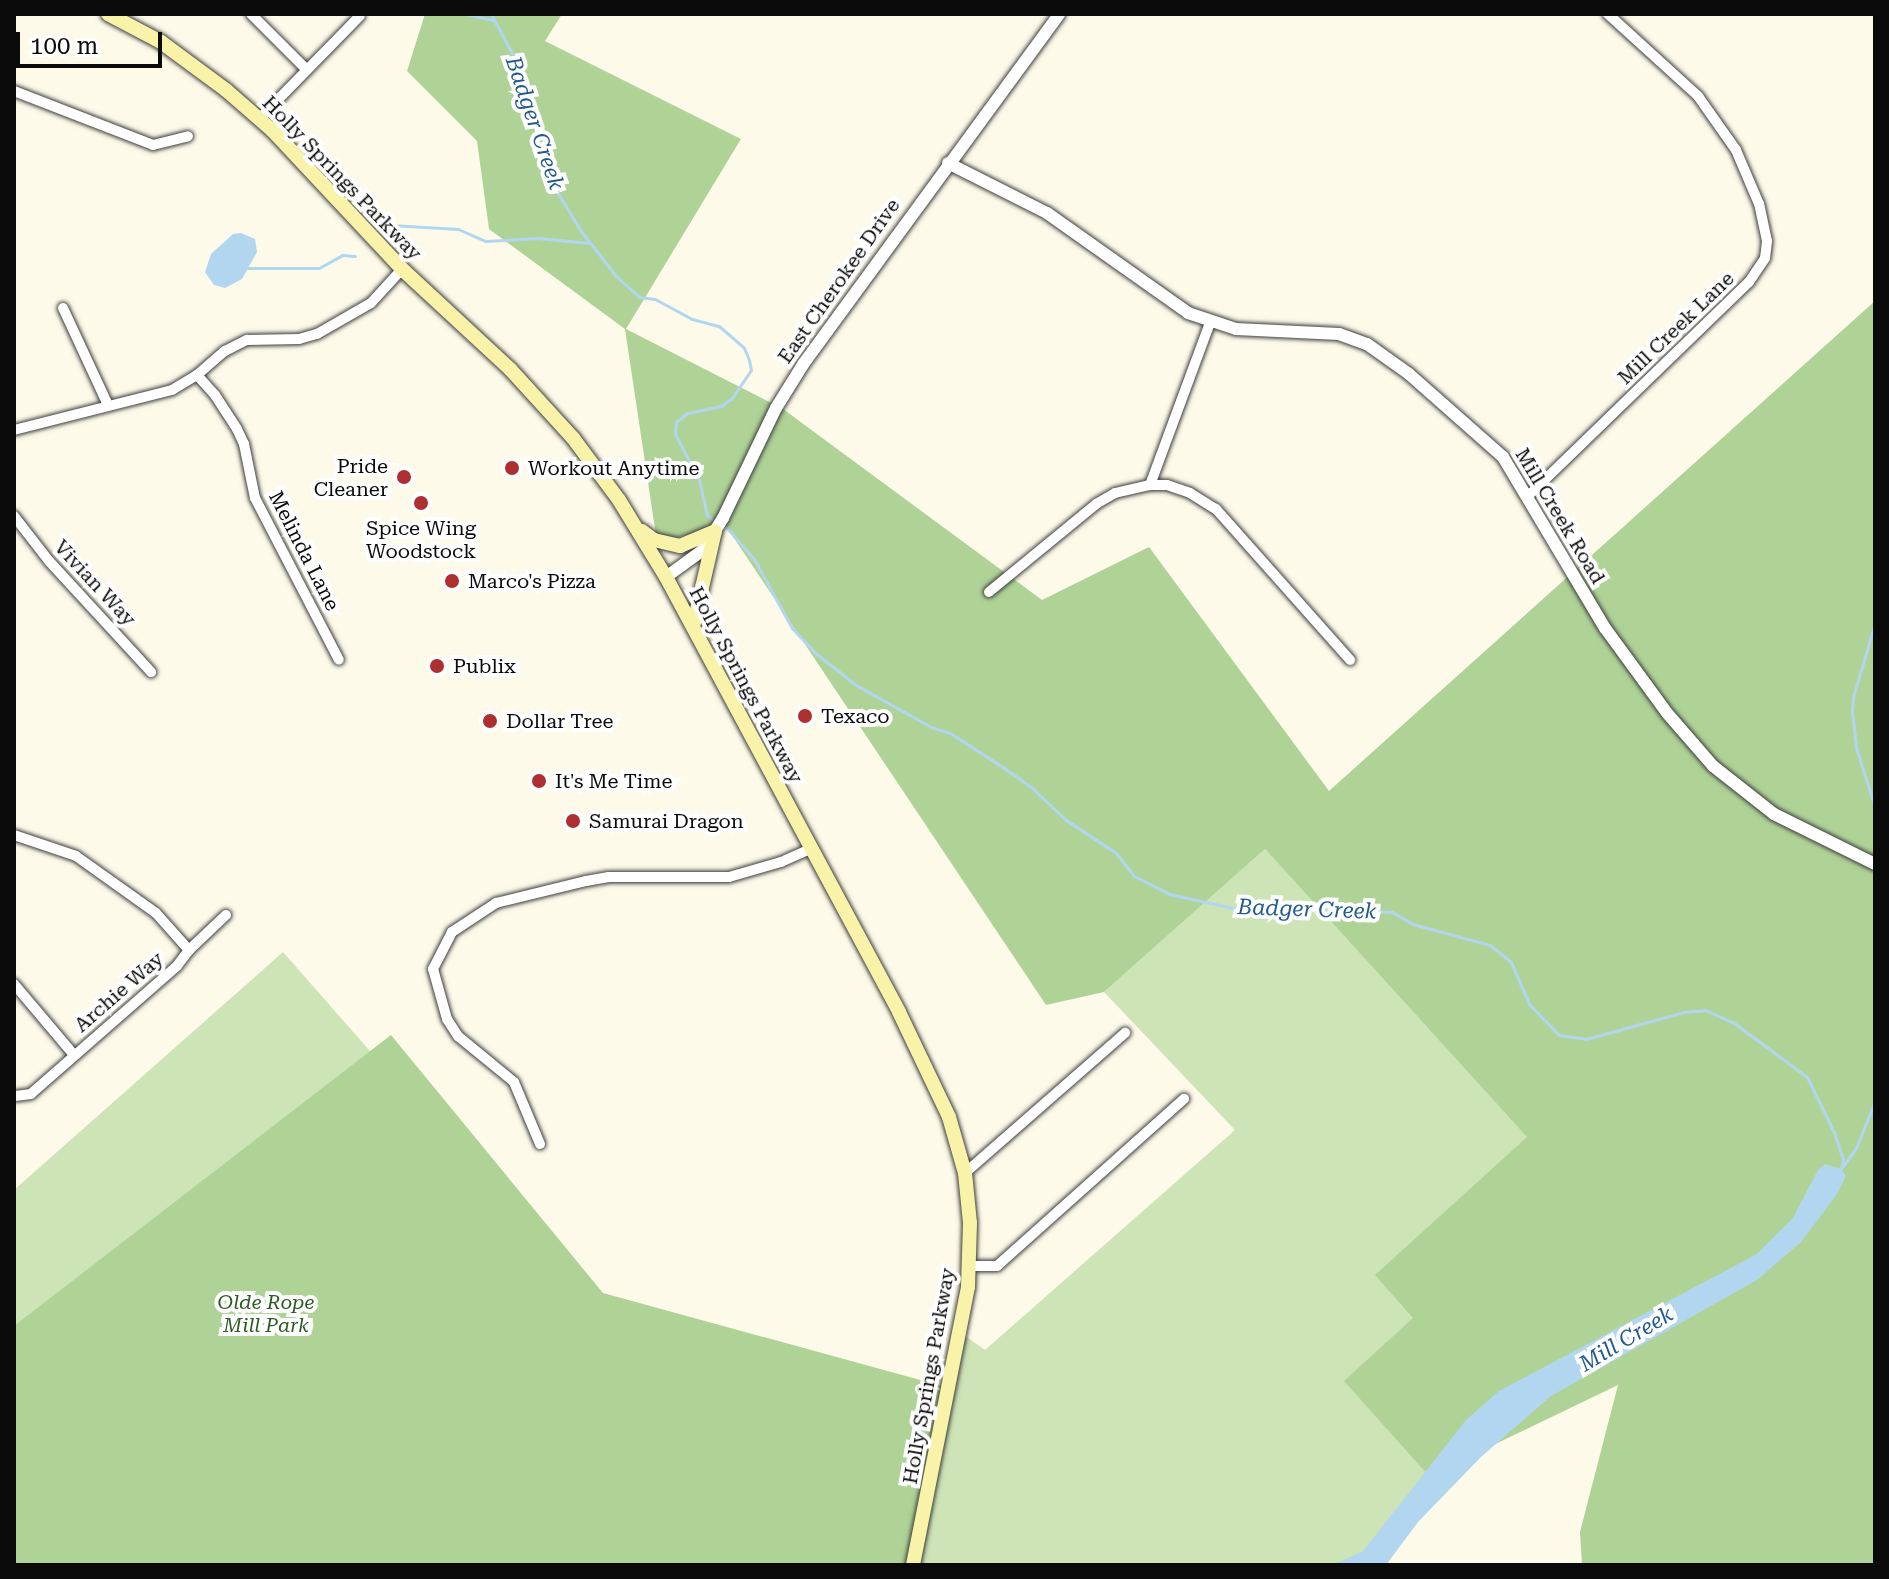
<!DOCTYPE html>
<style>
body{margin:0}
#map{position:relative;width:1889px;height:1579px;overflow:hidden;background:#fdfae9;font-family:"Roboto Serif",serif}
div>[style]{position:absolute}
.green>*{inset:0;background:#cce4b6}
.forest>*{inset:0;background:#afd397}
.water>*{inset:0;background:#b2d6f0}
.stream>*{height:3px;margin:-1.5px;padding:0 1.5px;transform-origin:1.5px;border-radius:1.5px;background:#b2d6f0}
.roads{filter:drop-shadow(0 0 2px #3d3d3d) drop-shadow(0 0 2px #3d3d3d)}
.minor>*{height:10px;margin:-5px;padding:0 5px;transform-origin:5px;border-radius:5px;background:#fff}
.tertiary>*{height:12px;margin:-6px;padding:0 6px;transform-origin:6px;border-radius:6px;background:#fff}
.secondary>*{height:14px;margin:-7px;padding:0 7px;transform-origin:7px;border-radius:7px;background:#f8f3a9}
.dots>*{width:22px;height:22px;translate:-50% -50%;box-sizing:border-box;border:4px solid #fff;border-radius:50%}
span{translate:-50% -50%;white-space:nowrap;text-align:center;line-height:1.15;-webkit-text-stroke:8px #fff;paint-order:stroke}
.street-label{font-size:20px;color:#0a0a0a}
.poi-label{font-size:20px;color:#0a0a0a}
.right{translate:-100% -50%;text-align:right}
.left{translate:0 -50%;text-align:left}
.park-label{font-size:20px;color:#2a5b21;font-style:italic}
.water-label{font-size:22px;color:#1f5a90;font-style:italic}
.frame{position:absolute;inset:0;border:16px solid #0a0a0a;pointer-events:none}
.scale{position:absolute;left:16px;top:32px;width:146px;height:36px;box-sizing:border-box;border:4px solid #0a0a0a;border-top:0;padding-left:10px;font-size:24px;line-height:28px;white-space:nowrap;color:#0a0a0a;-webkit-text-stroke:6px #fff;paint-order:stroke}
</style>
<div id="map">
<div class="green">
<i style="clip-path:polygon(1265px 849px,1528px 1138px,1376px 1275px,1414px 1318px,1429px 1476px,1381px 1565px,14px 1565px,14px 1190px,283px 952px,607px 1321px,927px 1400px,956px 1375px,965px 1336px,985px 1350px,1235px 1130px,1104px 992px)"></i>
</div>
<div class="forest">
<i style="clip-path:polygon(425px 14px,562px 14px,545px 41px,741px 139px,626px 329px,783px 409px,1042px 600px,1149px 547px,1329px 791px,1875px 301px,1875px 1565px,1582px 1565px,1580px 1532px,1618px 1385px,1429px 1476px,1344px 1381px,1413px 1318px,1375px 1275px,1527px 1137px,1265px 849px,1104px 992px,1046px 1005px,726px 526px,657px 542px,625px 329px,489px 229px,477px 141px,407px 71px)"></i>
<i style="clip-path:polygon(391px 1035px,603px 1293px,953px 1389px,916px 1565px,14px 1565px,14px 1326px)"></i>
</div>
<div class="water">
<i style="clip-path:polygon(241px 233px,255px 239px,257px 252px,242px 279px,225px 288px,214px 285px,205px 272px,211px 254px,233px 234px)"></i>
<i style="clip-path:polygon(1825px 1164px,1841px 1169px,1846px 1176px,1837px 1194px,1801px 1242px,1757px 1280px,1551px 1396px,1481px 1457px,1418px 1522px,1386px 1565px,1303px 1565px,1337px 1563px,1363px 1551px,1466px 1420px,1499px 1391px,1757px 1254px,1793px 1218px,1818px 1170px)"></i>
</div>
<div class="stream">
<i style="left:466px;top:14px;width:28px;rotate:13deg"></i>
<i style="left:491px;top:14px;width:51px;rotate:61.9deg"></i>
<i style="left:515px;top:59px;width:128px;rotate:73.7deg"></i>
<i style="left:551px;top:182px;width:57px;rotate:58.5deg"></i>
<i style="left:581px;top:231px;width:57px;rotate:52.1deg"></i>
<i style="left:616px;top:276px;width:31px;rotate:42deg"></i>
<i style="left:639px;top:297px;width:16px;rotate:7deg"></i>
<i style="left:655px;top:299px;width:42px;rotate:28.4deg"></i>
<i style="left:692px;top:319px;width:28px;rotate:15deg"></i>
<i style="left:719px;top:326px;width:33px;rotate:41deg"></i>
<i style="left:744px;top:348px;width:13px;rotate:67deg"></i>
<i style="left:749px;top:360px;width:10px;rotate:79deg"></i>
<i style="left:751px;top:370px;width:34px;rotate:124deg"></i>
<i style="left:732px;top:398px;width:14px;rotate:144deg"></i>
<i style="left:721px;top:406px;width:35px;rotate:168deg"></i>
<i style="left:687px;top:413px;width:14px;rotate:141deg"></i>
<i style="left:676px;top:422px;width:12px;rotate:95deg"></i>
<i style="left:675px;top:434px;width:52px;rotate:62.4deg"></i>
<i style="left:699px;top:480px;width:36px;rotate:77deg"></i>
<i style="left:707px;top:515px;width:6px;rotate:39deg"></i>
<i style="left:391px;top:225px;width:67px;rotate:3.4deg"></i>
<i style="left:458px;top:229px;width:30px;rotate:24deg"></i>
<i style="left:485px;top:241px;width:53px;rotate:-3.2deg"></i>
<i style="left:538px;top:238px;width:52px;rotate:5.5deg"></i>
<i style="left:248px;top:268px;width:71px"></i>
<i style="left:319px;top:268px;width:26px;rotate:-29deg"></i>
<i style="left:342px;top:255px;width:13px;rotate:4deg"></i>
<i style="left:727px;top:528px;width:41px;rotate:48.9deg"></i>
<i style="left:754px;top:559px;width:79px;rotate:61.2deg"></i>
<i style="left:792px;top:628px;width:33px;rotate:47deg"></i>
<i style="left:814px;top:652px;width:53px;rotate:38.2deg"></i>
<i style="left:856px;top:685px;width:86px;rotate:29.2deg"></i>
<i style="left:931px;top:727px;width:20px;rotate:18deg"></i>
<i style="left:950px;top:733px;width:64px;rotate:32.9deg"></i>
<i style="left:1004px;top:768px;width:32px;rotate:35deg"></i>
<i style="left:1030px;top:786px;width:50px;rotate:43.4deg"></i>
<i style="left:1066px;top:820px;width:60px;rotate:33.4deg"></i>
<i style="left:1116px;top:853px;width:29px;rotate:52deg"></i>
<i style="left:1134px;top:876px;width:39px;rotate:27deg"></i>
<i style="left:1169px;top:894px;width:84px;rotate:12.4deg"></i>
<i style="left:1251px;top:912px;width:22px;rotate:3deg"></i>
<i style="left:1273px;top:913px;width:27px;rotate:-10deg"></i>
<i style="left:1300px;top:908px;width:92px;rotate:2.5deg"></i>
<i style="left:1392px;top:912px;width:24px;rotate:30deg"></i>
<i style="left:1413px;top:924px;width:80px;rotate:15.3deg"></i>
<i style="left:1490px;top:945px;width:27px;rotate:39deg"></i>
<i style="left:1511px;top:962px;width:46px;rotate:66.8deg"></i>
<i style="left:1529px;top:1004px;width:43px;rotate:45.9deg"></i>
<i style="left:1559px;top:1035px;width:27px;rotate:8deg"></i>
<i style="left:1586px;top:1039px;width:102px;rotate:-15.4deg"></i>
<i style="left:1684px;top:1012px;width:21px;rotate:-5deg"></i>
<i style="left:1705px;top:1010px;width:32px;rotate:24deg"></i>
<i style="left:1734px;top:1023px;width:91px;rotate:36.5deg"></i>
<i style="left:1807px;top:1077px;width:61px;rotate:63.9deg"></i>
<i style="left:1834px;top:1132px;width:29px;rotate:72deg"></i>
<i style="left:1843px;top:1160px;width:9px;rotate:103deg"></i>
<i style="left:1875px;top:623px;width:77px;rotate:106.6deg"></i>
<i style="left:1853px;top:697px;width:16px;rotate:94deg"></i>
<i style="left:1852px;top:713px;width:35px;rotate:83deg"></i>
<i style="left:1856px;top:748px;width:62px;rotate:72.1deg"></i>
<i style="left:1843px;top:1166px;width:22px;rotate:-54deg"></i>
<i style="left:1856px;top:1148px;width:51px;rotate:-68deg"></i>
</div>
<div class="roads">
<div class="minor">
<i style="left:251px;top:14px;width:79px;rotate:45deg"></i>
<i style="left:14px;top:91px;width:149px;rotate:21.2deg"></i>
<i style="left:153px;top:145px;width:36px;rotate:-14deg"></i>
<i style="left:259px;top:119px;width:144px;rotate:-45.6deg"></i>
<i style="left:63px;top:308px;width:107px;rotate:65.1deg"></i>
<i style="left:197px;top:375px;width:27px;rotate:48deg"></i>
<i style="left:215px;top:395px;width:40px;rotate:57.1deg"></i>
<i style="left:237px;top:429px;width:17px;rotate:65deg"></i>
<i style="left:244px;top:444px;width:55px;rotate:78.5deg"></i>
<i style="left:255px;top:498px;width:182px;rotate:62.6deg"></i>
<i style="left:14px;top:430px;width:163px;rotate:-14.2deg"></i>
<i style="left:172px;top:390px;width:29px;rotate:-31deg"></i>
<i style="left:197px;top:375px;width:37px;rotate:-41deg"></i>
<i style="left:225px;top:351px;width:25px;rotate:-27deg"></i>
<i style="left:247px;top:340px;width:52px;rotate:-1.1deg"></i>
<i style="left:299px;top:339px;width:19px;rotate:-16deg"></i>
<i style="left:317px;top:334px;width:62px;rotate:-29.9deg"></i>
<i style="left:371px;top:303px;width:46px;rotate:-47.6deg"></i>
<i style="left:1150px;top:485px;width:17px"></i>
<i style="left:1167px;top:485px;width:24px;rotate:19deg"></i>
<i style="left:1190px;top:493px;width:31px;rotate:32deg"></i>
<i style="left:1216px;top:509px;width:202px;rotate:48.4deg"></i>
<i style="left:1529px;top:495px;width:306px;rotate:-44.1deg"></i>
<i style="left:1749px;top:282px;width:29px;rotate:-56deg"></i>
<i style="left:1765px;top:258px;width:17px;rotate:-83deg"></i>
<i style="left:1767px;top:241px;width:38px;rotate:-102deg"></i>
<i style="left:1759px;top:204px;width:59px;rotate:-113.1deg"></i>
<i style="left:1736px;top:150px;width:66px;rotate:-125.1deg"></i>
<i style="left:1698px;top:96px;width:122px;rotate:-137.7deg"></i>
<i style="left:14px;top:516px;width:57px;rotate:52.1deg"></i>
<i style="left:49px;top:561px;width:151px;rotate:47.4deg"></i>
<i style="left:989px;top:592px;width:139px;rotate:-39.4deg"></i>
<i style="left:1096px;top:504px;width:22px;rotate:-30deg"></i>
<i style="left:1115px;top:493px;width:36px;rotate:-13deg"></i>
<i style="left:1150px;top:485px;width:173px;rotate:-69.7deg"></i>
<i style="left:14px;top:835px;width:65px;rotate:18.7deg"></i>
<i style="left:76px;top:856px;width:98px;rotate:35.5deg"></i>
<i style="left:156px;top:913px;width:50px;rotate:48.3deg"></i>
<i style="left:189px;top:950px;width:20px;rotate:127deg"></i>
<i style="left:177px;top:966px;width:194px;rotate:138.8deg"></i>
<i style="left:31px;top:1094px;width:16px;rotate:173deg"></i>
<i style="left:189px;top:950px;width:51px;rotate:-43.4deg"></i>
<i style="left:14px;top:984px;width:93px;rotate:49.8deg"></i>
<i style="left:540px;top:1144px;width:67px;rotate:-112.8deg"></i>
<i style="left:514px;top:1082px;width:72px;rotate:-140.6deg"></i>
<i style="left:458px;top:1036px;width:20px;rotate:-123deg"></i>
<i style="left:447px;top:1019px;width:52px;rotate:-105.6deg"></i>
<i style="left:433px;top:969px;width:42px;rotate:-62.8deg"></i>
<i style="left:452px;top:932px;width:53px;rotate:-33.4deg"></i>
<i style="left:496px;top:903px;width:93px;rotate:-13.7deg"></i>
<i style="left:586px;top:881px;width:23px;rotate:-10deg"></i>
<i style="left:609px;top:877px;width:120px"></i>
<i style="left:729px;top:877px;width:54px;rotate:-16.1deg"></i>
<i style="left:781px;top:862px;width:32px;rotate:-24deg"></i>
<i style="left:965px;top:1173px;width:213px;rotate:-41.2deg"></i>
<i style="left:970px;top:1266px;width:27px"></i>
<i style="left:997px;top:1266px;width:251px;rotate:-41.8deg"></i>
</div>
<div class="tertiary">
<i style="left:948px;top:163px;width:111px;rotate:26.8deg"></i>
<i style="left:1047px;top:213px;width:173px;rotate:35.3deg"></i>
<i style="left:1188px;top:313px;width:51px;rotate:18.4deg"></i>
<i style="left:1236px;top:329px;width:103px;rotate:2.8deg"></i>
<i style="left:1339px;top:334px;width:30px;rotate:20deg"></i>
<i style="left:1367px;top:344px;width:52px;rotate:35.5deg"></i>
<i style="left:1409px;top:374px;width:125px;rotate:41.4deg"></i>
<i style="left:1503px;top:457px;width:199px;rotate:59.2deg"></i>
<i style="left:1605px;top:628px;width:105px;rotate:53.9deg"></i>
<i style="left:1667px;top:713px;width:70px;rotate:49deg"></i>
<i style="left:1713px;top:766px;width:78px;rotate:38.2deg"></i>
<i style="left:1774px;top:814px;width:113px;rotate:26.3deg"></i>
<i style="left:666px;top:577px;width:46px;rotate:-36.1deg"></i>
<i style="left:703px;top:550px;width:38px;rotate:-58deg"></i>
<i style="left:723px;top:518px;width:122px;rotate:-64.3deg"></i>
<i style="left:776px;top:408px;width:53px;rotate:-58.1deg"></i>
<i style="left:804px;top:363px;width:432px;rotate:-53.8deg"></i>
</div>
<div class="secondary">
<i style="left:108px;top:14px;width:60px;rotate:27.8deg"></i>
<i style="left:161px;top:42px;width:81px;rotate:36.4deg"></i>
<i style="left:226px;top:90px;width:62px;rotate:41.1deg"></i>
<i style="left:273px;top:131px;width:189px;rotate:46.9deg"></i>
<i style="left:402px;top:269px;width:147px;rotate:42.8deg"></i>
<i style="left:510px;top:369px;width:93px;rotate:47.6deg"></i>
<i style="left:573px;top:438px;width:77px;rotate:53.4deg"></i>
<i style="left:619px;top:500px;width:90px;rotate:58.6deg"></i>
<i style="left:666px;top:577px;width:493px;rotate:61.8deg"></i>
<i style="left:899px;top:1012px;width:116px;rotate:64.5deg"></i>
<i style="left:949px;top:1117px;width:58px;rotate:74.1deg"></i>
<i style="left:965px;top:1173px;width:50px;rotate:84.3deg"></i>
<i style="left:970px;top:1223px;width:64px;rotate:91.8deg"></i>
<i style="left:968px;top:1287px;width:283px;rotate:101.2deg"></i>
<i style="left:642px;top:531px;width:15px;rotate:37deg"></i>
<i style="left:654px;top:540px;width:27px;rotate:13deg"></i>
<i style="left:680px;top:546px;width:38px;rotate:-23deg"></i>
<i style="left:693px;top:627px;width:98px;rotate:-77.1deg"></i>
</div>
</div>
<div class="dots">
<i style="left:512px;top:468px;background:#ae2f2f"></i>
<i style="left:404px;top:477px;background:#ae2f2f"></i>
<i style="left:421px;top:503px;background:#ae2f2f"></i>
<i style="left:452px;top:581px;background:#ae2f2f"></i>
<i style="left:437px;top:666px;background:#ae2f2f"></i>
<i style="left:805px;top:716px;background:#ae2f2f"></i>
<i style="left:490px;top:721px;background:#ae2f2f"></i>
<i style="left:539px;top:781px;background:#ae2f2f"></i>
<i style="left:573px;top:821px;background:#ae2f2f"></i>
</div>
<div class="street-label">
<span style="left:342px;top:178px;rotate:46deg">Holly Springs Parkway</span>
<span style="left:839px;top:281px;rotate:-55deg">East Cherokee Drive</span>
<span style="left:1676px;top:328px;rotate:-44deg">Mill Creek Lane</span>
<span style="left:1560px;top:516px;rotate:59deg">Mill Creek Road</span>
<span style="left:304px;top:551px;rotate:63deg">Melinda Lane</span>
<span style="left:95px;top:583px;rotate:47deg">Vivian Way</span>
<span style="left:746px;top:685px;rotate:62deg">Holly Springs Parkway</span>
<span style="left:119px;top:992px;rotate:-41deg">Archie Way</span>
<span style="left:929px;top:1376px;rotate:-80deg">Holly Springs Parkway</span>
</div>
<div class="poi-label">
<span class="right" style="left:388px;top:478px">Pride<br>Cleaner</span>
<span class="left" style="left:528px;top:468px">Workout Anytime</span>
<span style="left:421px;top:540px">Spice Wing<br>Woodstock</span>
<span class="left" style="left:468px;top:581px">Marco's Pizza</span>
<span class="left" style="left:453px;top:666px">Publix</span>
<span class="left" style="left:821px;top:716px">Texaco</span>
<span class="left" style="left:506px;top:721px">Dollar Tree</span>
<span class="left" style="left:555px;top:781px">It's Me Time</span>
<span class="left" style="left:589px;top:821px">Samurai Dragon</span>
</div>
<div class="park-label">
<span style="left:266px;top:1314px">Olde Rope<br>Mill Park</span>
</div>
<div class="water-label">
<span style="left:535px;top:123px;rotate:71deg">Badger Creek</span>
<span style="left:1307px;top:909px;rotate:2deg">Badger Creek</span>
<span style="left:1626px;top:1339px;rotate:-31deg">Mill Creek</span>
</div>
<div class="frame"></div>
<div class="scale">100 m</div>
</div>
